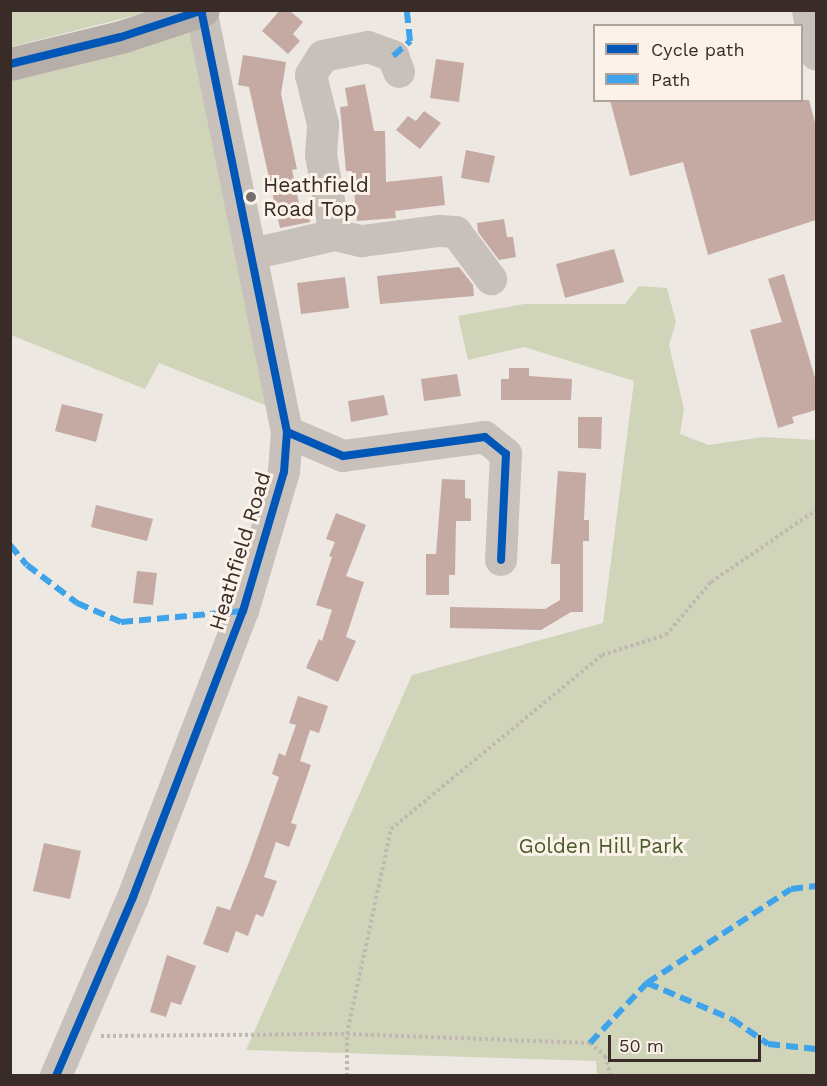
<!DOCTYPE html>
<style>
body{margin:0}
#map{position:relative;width:827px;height:1086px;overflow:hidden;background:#eee8e2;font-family:"Work Sans",sans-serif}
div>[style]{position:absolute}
.green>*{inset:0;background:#d0d5ba}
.building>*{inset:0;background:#c4aaa2}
.path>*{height:4px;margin-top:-2px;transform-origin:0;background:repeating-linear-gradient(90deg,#c1b8b2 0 3px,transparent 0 6px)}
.minor>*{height:32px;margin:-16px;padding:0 16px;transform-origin:16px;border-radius:16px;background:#c8c0ba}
.major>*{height:33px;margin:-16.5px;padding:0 16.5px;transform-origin:16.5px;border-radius:16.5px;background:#b6aea9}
.quiet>*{height:6px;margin-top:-3px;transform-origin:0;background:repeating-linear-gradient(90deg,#3fa3eb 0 12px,transparent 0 18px)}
.cycleway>*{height:8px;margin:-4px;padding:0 4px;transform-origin:4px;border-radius:4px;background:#0057b8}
.dots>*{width:16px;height:16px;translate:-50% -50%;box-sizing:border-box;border:3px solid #fbf2e9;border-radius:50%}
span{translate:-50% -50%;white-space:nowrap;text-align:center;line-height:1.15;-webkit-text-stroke:6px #fbf2e9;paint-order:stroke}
.poi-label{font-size:21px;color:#392c28}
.left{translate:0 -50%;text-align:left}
.street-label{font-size:21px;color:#392c28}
.park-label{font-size:21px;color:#4a5a29}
.frame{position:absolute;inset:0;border:12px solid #392c28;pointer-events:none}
.legend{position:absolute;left:593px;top:24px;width:210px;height:78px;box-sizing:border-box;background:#fbf2e9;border:2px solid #ada39c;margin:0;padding:8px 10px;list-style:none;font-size:18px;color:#392c28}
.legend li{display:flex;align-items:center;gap:12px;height:30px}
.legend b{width:30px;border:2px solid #ada39c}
.scale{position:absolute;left:608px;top:1035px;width:153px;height:27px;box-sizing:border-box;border:3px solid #392c28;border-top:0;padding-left:8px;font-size:18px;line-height:21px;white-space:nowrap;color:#392c28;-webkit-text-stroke:4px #fbf2e9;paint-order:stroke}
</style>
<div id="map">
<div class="green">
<i style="clip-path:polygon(11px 11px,152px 11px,11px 47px)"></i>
<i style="clip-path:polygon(201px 11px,267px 406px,159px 363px,145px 389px,11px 335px,11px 78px)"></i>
<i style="clip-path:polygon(639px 286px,667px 288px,676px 322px,669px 345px,684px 409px,680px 434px,709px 445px,763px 437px,816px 440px,816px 1075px,597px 1076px,596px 1061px,246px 1050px,412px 675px,603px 623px,634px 381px,524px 347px,468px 360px,458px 316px,524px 304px,625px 304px)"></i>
</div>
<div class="building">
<i style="clip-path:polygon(280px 10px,289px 10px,303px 22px,293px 34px,300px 41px,288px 54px,262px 31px)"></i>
<i style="clip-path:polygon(243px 55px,286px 62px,281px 94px,297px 169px,292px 170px,300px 208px,307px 207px,310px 222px,280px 228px,249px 87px,238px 85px)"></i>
<i style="clip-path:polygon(436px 59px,464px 63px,459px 102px,430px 98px)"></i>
<i style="clip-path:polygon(365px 84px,374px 131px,385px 131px,386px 182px,442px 176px,445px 205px,395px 211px,396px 218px,357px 221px,352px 171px,346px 171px,340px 107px,348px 106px,345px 88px)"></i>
<i style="clip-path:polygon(610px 100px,809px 100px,816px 126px,816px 220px,708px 255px,683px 162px,630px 176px)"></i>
<i style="clip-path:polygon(424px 111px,441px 123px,420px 149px,396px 130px,408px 116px,416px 121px)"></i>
<i style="clip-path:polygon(466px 150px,495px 156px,489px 183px,461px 178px)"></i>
<i style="clip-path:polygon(504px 219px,507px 237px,513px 237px,516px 257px,499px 260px,478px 232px,477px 223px)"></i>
<i style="clip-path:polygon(614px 249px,624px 282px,565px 298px,556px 264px)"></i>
<i style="clip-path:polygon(459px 267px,473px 285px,474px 296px,380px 304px,377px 276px)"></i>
<i style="clip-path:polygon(784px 274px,816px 381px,816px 410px,792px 417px,794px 423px,778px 428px,750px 330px,782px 322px,768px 279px)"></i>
<i style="clip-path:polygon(345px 277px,349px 308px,301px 314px,297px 283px)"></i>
<i style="clip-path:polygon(509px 368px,529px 368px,529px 376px,572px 379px,571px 400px,501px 400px,501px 379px,509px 379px)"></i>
<i style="clip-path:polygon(457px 374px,461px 396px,424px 401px,421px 379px)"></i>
<i style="clip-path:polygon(384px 395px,388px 415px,351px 422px,348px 401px)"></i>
<i style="clip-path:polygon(62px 404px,103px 414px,96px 442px,55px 431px)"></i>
<i style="clip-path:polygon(578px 417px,602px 417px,601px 449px,578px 448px)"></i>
<i style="clip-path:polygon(558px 471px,586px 473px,584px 520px,589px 520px,589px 541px,583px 541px,583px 612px,571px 612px,541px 630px,450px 628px,450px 607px,545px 609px,560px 600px,560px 564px,551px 564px)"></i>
<i style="clip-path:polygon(442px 479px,465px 480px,465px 498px,471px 499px,471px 521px,456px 521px,455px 575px,449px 575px,449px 595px,426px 595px,426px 554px,436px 554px)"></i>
<i style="clip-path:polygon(96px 505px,153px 519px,147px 541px,91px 527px)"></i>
<i style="clip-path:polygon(336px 513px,366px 525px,346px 576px,364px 582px,346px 637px,356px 641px,338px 682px,306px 668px,319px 639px,322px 641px,332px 610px,316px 605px,332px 557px,329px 556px,335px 542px,326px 539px)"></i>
<i style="clip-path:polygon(137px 571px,157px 573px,153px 605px,133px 603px)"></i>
<i style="clip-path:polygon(298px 696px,328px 706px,319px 733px,310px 730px,300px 761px,311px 765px,291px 823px,297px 825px,289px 847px,276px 842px,264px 877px,277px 881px,263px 917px,256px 914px,248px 936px,236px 931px,228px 953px,203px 944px,217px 906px,230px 910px,249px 862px,279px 777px,272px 774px,279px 753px,285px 756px,296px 725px,289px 723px)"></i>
<i style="clip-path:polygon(44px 843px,81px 851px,70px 899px,33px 891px)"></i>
<i style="clip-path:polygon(167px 955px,196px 966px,181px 1005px,171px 1002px,166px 1017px,150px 1012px)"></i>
</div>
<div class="path">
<i style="left:101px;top:1036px;width:246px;rotate:-0.5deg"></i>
<i style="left:347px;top:1034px;width:210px;rotate:-77.9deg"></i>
<i style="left:391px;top:829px;width:273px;rotate:-39.5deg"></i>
<i style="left:602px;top:655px;width:67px;rotate:-17.4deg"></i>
<i style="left:666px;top:635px;width:70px;rotate:-49.7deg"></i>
<i style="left:711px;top:582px;width:127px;rotate:-34.4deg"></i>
<i style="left:347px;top:1076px;width:42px;rotate:-90deg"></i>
<i style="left:347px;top:1034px;width:243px;rotate:2.1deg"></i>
<i style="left:590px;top:1043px;width:20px;rotate:41deg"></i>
<i style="left:605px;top:1056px;width:21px;rotate:73deg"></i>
</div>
<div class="minor">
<i style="left:808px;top:10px;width:45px;rotate:79.7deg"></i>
<i style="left:335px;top:235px;width:81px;rotate:-99.9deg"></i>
<i style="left:321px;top:155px;width:31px;rotate:-86deg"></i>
<i style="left:323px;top:124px;width:50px;rotate:-103.8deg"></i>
<i style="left:311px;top:75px;width:22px;rotate:-58deg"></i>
<i style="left:323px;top:56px;width:46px;rotate:-11.3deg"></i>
<i style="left:368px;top:47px;width:27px;rotate:20deg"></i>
<i style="left:393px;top:56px;width:17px;rotate:69deg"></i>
<i style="left:252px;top:254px;width:85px;rotate:-12.9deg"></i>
<i style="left:335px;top:235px;width:28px;rotate:13deg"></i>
<i style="left:362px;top:241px;width:78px;rotate:-7.4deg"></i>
<i style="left:439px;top:231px;width:17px;rotate:3deg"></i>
<i style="left:456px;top:232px;width:59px;rotate:53.3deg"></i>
<i style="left:287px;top:432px;width:61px;rotate:23.2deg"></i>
<i style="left:343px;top:456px;width:143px;rotate:-7.6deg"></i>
<i style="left:485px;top:437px;width:27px;rotate:39deg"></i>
<i style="left:506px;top:454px;width:106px;rotate:92.7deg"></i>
<i style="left:56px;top:1076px;width:195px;rotate:-66.7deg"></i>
<i style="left:133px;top:897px;width:306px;rotate:-69deg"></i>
<i style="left:243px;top:611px;width:145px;rotate:-73.6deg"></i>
<i style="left:284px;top:472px;width:40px;rotate:-85.7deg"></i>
<i style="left:287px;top:432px;width:430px;rotate:-101.5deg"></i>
</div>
<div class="major">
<i style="left:10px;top:64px;width:114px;rotate:-13.7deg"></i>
<i style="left:121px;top:37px;width:86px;rotate:-18.2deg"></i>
</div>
<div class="quiet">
<i style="left:393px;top:56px;width:23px;rotate:-41deg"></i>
<i style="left:410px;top:41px;width:31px;rotate:-96deg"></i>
<i style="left:10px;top:545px;width:26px;rotate:50deg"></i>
<i style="left:27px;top:565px;width:63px;rotate:37.2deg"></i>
<i style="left:77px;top:603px;width:48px;rotate:23.4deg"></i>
<i style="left:121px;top:622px;width:122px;rotate:-5.2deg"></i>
<i style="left:647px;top:983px;width:172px;rotate:-33.1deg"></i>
<i style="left:791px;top:889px;width:25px;rotate:-7deg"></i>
<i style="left:590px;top:1043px;width:83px;rotate:-46.5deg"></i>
<i style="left:647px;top:983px;width:92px;rotate:23deg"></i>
<i style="left:732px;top:1019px;width:44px;rotate:34.8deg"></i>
<i style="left:768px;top:1044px;width:48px;rotate:5.9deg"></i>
</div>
<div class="cycleway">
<i style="left:10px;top:64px;width:114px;rotate:-13.7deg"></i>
<i style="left:121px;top:37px;width:86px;rotate:-18.2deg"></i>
<i style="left:287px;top:432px;width:61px;rotate:23.2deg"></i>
<i style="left:343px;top:456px;width:143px;rotate:-7.6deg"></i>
<i style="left:485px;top:437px;width:27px;rotate:39deg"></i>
<i style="left:506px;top:454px;width:106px;rotate:92.7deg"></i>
<i style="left:56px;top:1076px;width:195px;rotate:-66.7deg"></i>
<i style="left:133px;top:897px;width:306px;rotate:-69deg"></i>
<i style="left:243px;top:611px;width:145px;rotate:-73.6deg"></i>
<i style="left:284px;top:472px;width:40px;rotate:-85.7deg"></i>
<i style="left:287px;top:432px;width:430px;rotate:-101.5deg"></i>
</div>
<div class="dots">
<i style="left:251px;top:197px;background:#786e69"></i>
</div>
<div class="poi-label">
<span class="left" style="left:263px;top:197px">Heathfield<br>Road Top</span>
</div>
<div class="street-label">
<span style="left:240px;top:551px;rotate:-73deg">Heathfield Road</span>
</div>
<div class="park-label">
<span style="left:601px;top:846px">Golden Hill Park</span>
</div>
<div class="frame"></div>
<ul class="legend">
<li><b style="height:8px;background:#0057b8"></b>Cycle path</li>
<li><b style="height:8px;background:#3fa3eb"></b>Path</li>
</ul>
<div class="scale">50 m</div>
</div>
